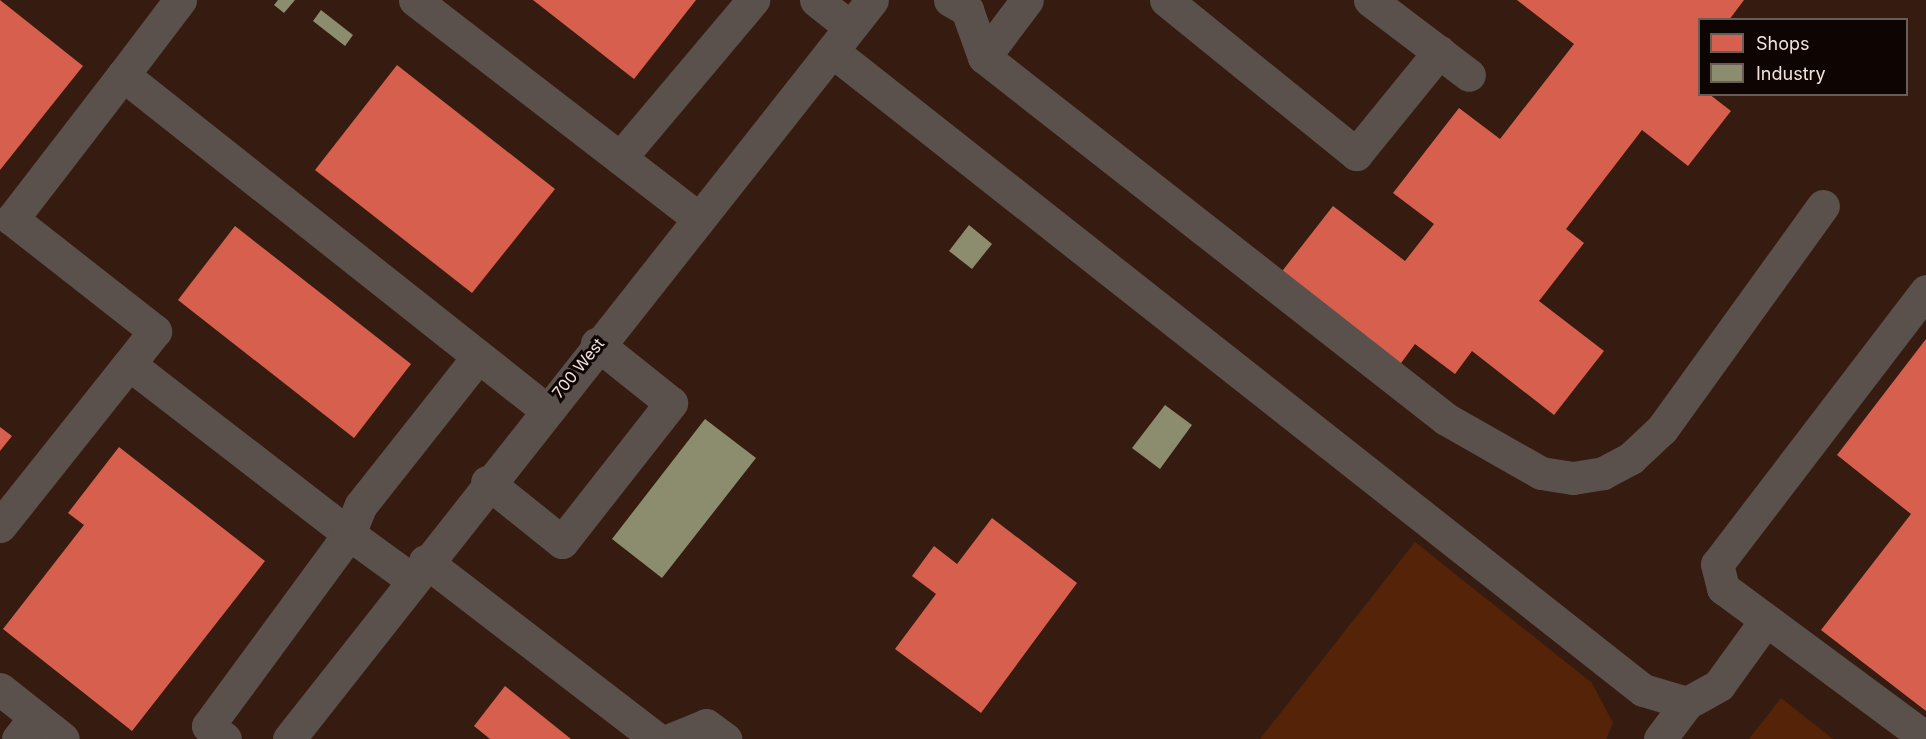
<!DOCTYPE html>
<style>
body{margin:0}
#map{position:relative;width:1926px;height:739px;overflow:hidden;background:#251913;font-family:Inter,sans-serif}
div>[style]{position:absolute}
.built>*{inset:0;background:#361c10}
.green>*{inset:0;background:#552308}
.shops>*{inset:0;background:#d6604d}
.industry>*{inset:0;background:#8c8c6e}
.minor>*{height:33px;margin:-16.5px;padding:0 16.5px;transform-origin:16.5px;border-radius:16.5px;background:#5a504c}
span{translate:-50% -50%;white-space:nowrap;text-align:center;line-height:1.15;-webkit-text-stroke:6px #0e0503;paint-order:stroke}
.street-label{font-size:16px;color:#f2e2db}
.legend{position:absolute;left:1698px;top:18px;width:210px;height:78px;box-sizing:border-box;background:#0e0503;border:2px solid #695d59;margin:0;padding:8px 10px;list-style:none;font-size:18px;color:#f2e2db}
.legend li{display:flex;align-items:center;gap:12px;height:30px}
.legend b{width:30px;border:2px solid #695d59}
</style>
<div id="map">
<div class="built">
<i style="clip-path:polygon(evenodd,0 0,1926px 0,1926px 739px,0 739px,0 0,1700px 20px,1906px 20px,1906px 94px,1700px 94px,1700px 20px)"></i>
</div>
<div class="green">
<i style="clip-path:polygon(1415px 542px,1592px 683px,1613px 723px,1606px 739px,1260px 739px)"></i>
<i style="clip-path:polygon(1781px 698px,1833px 739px,1749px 739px)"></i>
</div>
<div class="shops">
<i style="clip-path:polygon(0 0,83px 66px,0 170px)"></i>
<i style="clip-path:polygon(533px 0,696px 0,634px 79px)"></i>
<i style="clip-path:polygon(1517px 0,1744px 0,1729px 20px,1700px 20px,1700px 94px,1709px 94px,1731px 111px,1688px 166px,1642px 130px,1566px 229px,1584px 243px,1539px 301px,1604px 351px,1554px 415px,1472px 351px,1455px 374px,1415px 344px,1396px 370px,1276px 279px,1333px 206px,1405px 261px,1434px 224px,1393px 193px,1459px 108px,1500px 139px,1574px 44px)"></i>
<i style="clip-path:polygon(397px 65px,555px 189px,472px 293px,315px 170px)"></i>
<i style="clip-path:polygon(235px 226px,411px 364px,354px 438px,178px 300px)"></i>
<i style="clip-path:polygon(1926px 339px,1926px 711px,1821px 630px,1911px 514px,1837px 455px)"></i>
<i style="clip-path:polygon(0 427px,12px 436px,0 451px)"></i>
<i style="clip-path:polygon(119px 447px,265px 561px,132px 731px,3px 629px,84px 525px,68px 513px)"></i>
<i style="clip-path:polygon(992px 518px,1077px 583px,981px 713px,895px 649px,936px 594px,912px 576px,934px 546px,957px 564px)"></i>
<i style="clip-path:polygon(505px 686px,571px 739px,490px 739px,474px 726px)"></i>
</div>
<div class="industry">
<i style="clip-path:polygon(278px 0,295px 0,284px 13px,274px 5px)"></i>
<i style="clip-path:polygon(321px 10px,353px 35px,345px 46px,313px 21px)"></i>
<i style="clip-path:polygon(969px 225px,992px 244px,972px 269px,949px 251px)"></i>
<i style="clip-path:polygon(1165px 405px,1192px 425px,1160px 469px,1132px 448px)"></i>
<i style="clip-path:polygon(705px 419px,756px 458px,662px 578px,612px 539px)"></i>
</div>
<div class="minor">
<i style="left:180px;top:0;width:94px;rotate:127.2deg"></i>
<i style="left:123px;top:75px;width:538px;rotate:38.36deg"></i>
<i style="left:415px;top:0;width:357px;rotate:37.6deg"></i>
<i style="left:816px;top:0;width:43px;rotate:38.5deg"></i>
<i style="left:950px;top:0;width:20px;rotate:30deg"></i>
<i style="left:967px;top:10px;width:50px;rotate:70.1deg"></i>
<i style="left:984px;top:57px;width:587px;rotate:38.08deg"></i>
<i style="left:1446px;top:419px;width:109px;rotate:29.6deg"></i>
<i style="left:1541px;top:473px;width:32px;rotate:9deg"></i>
<i style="left:1573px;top:478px;width:30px;rotate:-9deg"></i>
<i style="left:1603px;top:473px;width:32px;rotate:-28deg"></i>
<i style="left:1631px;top:458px;width:42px;rotate:-43.1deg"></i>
<i style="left:1662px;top:429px;width:275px;rotate:-54.2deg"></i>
<i style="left:1166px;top:0;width:245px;rotate:39deg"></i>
<i style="left:1356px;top:154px;width:132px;rotate:-50.9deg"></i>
<i style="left:1370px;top:0;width:124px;rotate:37.1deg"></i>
<i style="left:832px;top:51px;width:1032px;rotate:38.24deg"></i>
<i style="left:1643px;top:690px;width:46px;rotate:16.5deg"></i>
<i style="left:1687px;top:703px;width:37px;rotate:-29deg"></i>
<i style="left:1719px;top:685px;width:80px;rotate:-54.1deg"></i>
<i style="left:984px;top:57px;width:71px;rotate:-53deg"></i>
<i style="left:123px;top:75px;width:182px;rotate:127.6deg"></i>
<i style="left:12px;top:219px;width:182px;rotate:38.1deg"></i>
<i style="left:155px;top:331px;width:42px;rotate:128.2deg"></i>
<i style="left:620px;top:158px;width:207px;rotate:-49.9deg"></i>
<i style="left:1926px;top:291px;width:344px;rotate:127.4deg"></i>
<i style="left:1717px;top:564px;width:25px;rotate:76deg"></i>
<i style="left:1723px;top:588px;width:252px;rotate:36.5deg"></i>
<i style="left:487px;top:482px;width:96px;rotate:38.7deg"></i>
<i style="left:562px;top:542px;width:177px;rotate:-51.9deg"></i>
<i style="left:671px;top:403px;width:95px;rotate:-141.4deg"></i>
<i style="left:0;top:526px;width:207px;rotate:-51.5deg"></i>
<i style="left:129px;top:364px;width:278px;rotate:37.7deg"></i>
<i style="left:349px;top:534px;width:238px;rotate:126.3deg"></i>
<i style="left:208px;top:726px;width:21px;rotate:37deg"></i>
<i style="left:425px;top:561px;width:292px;rotate:37.5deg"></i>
<i style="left:411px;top:579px;width:77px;rotate:-144deg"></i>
<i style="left:349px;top:534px;width:31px;rotate:-68deg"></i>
<i style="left:361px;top:505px;width:189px;rotate:-51.7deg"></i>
<i style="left:0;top:689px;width:80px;rotate:38.4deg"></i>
<i style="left:18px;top:739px;width:28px;rotate:-52deg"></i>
<i style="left:289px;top:739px;width:941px;rotate:-51.73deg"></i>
<i style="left:672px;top:739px;width:37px;rotate:-22deg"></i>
<i style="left:706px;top:725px;width:24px;rotate:36deg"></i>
<i style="left:1660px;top:739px;width:45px;rotate:-53.1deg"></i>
</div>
<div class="street-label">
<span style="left:578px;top:368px;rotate:-51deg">700 West</span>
</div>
<ul class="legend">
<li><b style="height:16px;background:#d6604d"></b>Shops</li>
<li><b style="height:16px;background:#8c8c6e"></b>Industry</li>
</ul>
</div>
